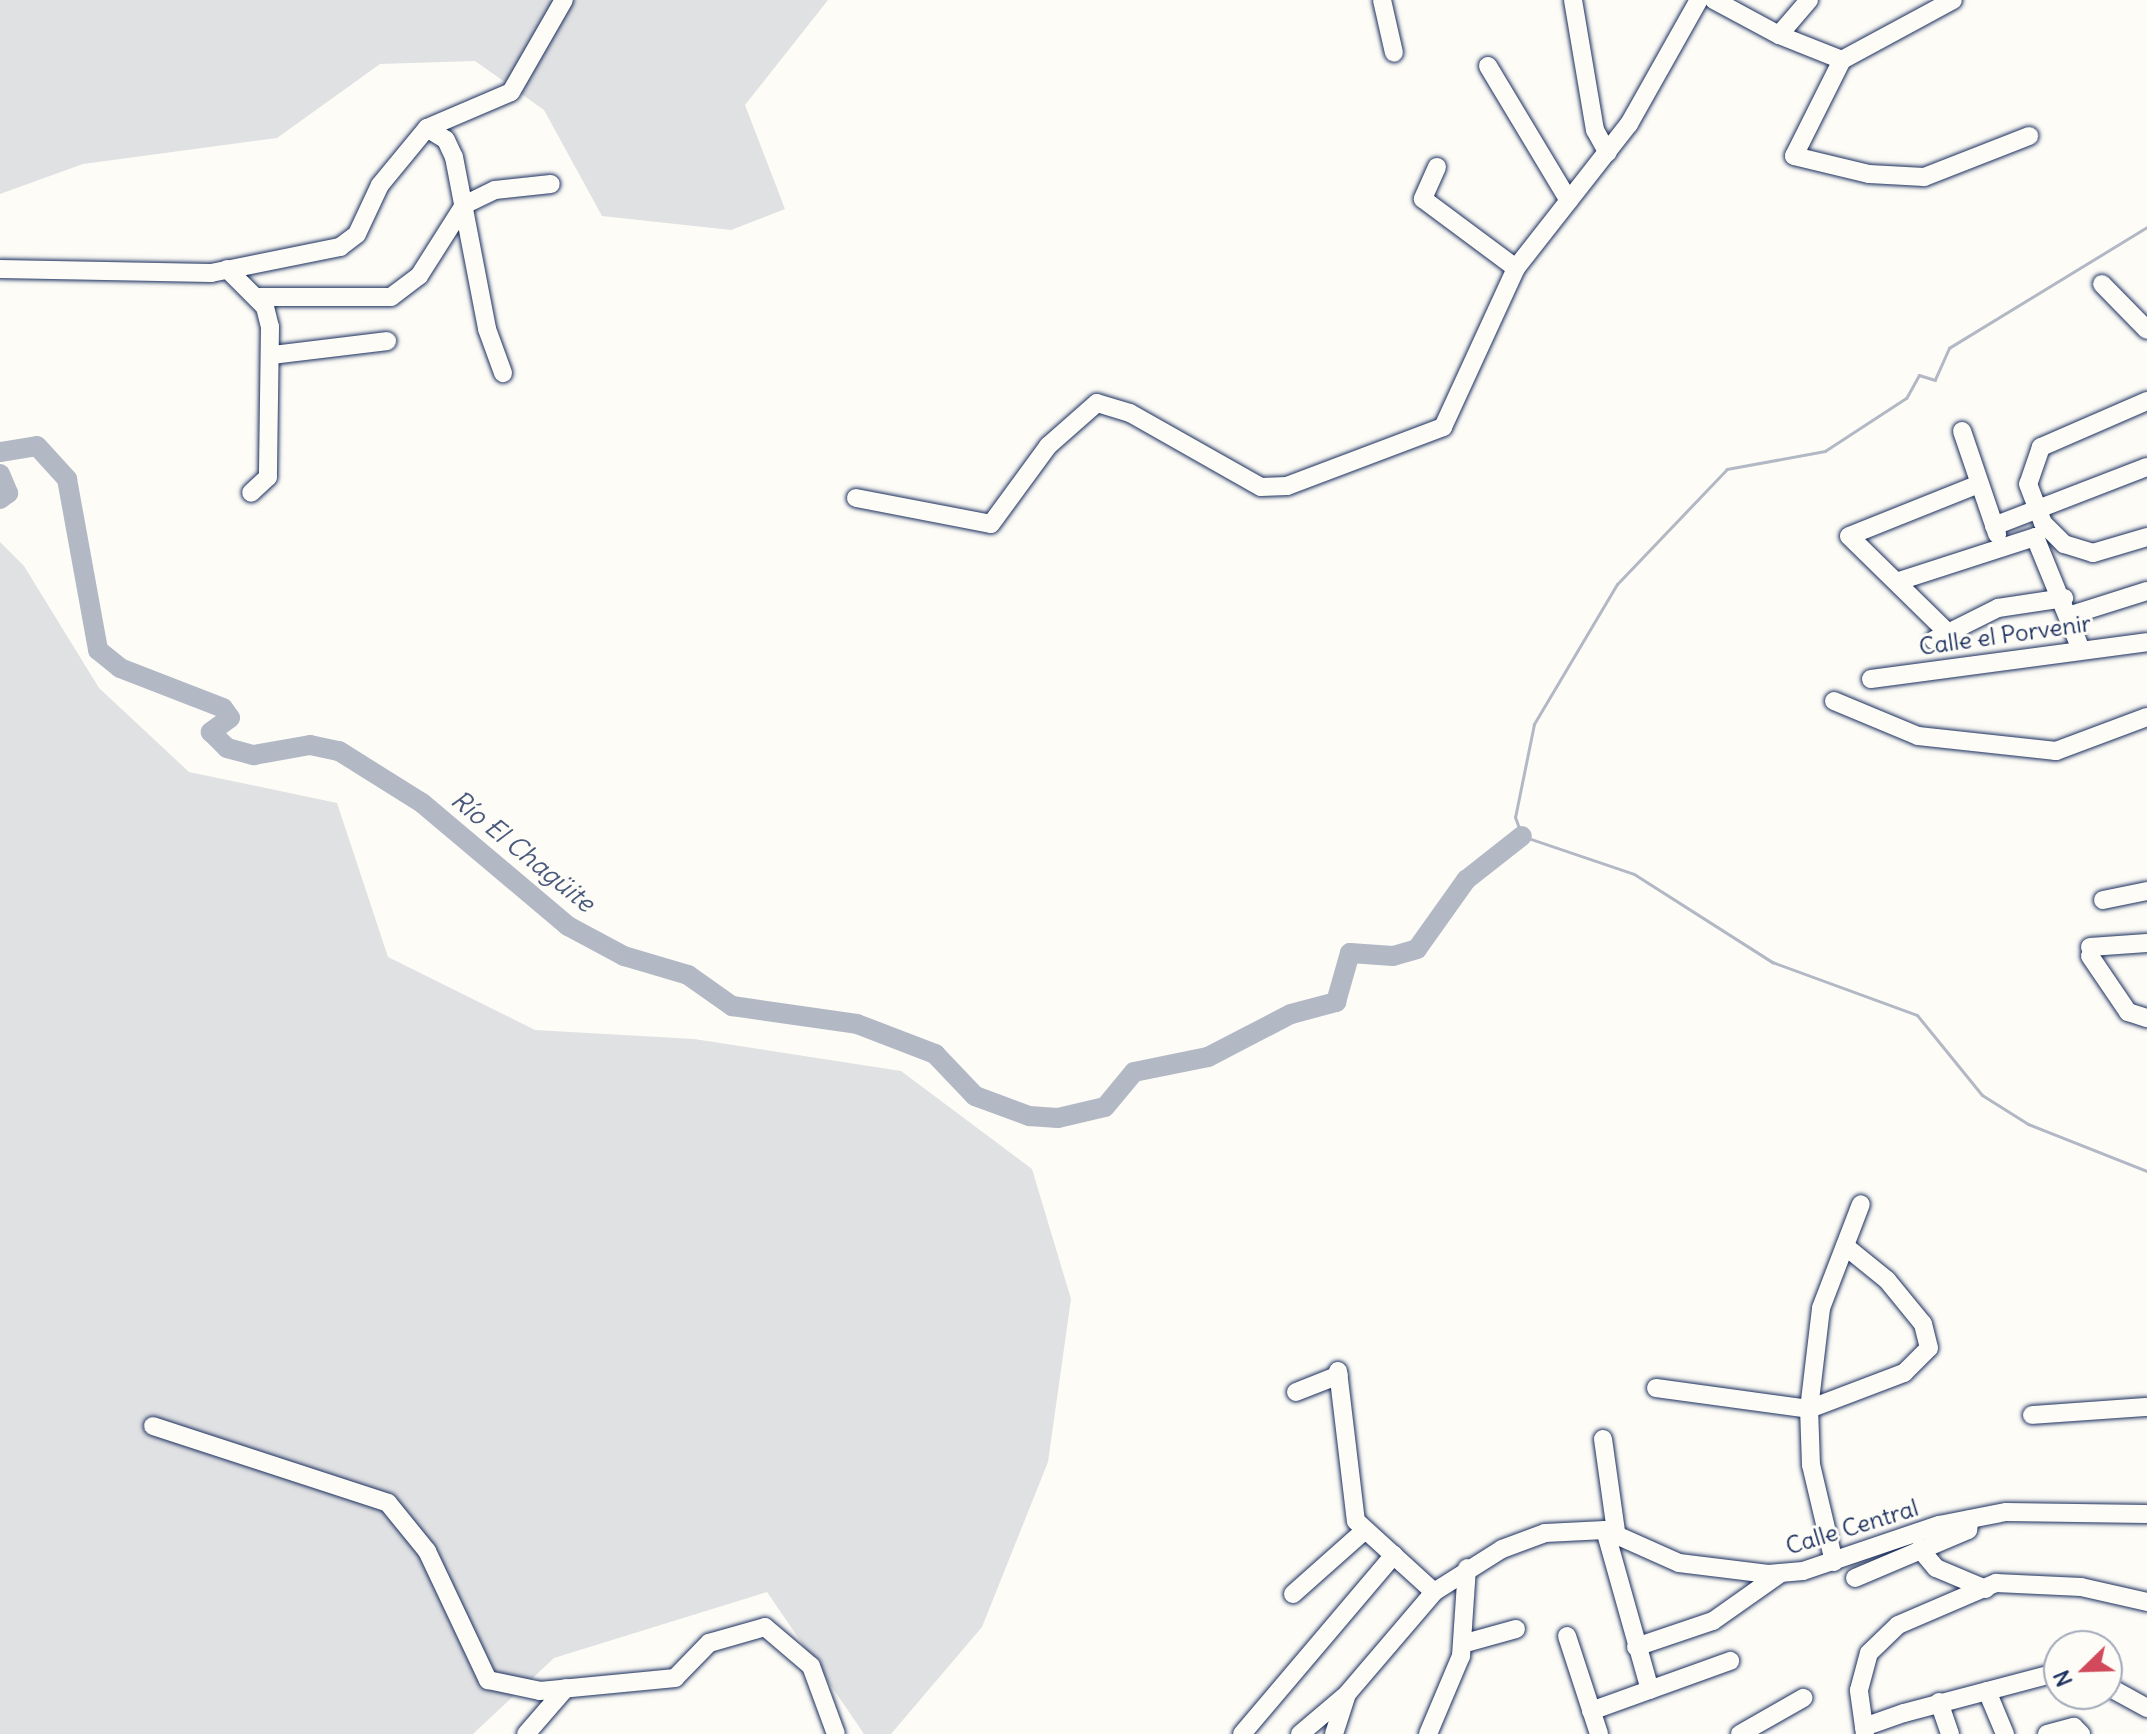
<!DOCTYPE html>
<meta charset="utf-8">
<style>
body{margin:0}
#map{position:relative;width:2147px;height:1734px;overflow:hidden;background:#fdfcf7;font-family:Delius,sans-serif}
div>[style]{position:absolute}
.green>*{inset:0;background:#e0e1e3}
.stream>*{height:3px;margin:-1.5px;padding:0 1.5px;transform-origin:1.5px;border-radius:1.5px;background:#b3b8c5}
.river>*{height:20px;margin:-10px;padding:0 10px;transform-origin:10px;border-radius:10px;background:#b3b8c5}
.roads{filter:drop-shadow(0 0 2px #1b2f5e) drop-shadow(0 0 2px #1b2f5e)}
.minor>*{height:18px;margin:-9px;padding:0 9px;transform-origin:9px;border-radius:9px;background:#fdfcf7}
span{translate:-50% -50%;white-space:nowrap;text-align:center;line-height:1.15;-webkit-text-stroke:6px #fdfcf7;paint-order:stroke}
.street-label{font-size:24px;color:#1b2f5e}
.water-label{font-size:26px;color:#49587d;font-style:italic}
.north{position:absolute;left:2043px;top:1630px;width:80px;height:80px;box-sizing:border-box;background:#fdfcf7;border:2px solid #a3aaba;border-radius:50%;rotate:247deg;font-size:22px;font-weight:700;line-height:32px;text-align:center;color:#1b2f5e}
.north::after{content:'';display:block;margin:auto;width:28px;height:36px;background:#d1495b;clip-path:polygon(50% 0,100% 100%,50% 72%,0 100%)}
</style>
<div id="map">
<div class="green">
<i style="clip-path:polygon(0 0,828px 0,745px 105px,785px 209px,731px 230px,602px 216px,544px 110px,475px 61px,380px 64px,277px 138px,83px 164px,0 194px)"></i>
<i style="clip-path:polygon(0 542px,24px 566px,99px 688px,189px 772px,337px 803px,388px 957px,535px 1030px,694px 1039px,901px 1071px,1032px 1169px,1071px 1299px,1048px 1462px,982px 1627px,891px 1734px,864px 1734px,767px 1592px,554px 1658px,473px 1734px,0 1734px)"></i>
</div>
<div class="stream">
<i style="left:2147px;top:227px;width:232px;rotate:148.6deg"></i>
<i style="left:1949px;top:348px;width:35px;rotate:114deg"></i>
<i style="left:1935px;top:380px;width:17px;rotate:-163deg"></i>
<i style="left:1919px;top:375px;width:26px;rotate:119deg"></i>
<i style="left:1906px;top:398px;width:97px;rotate:146.8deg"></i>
<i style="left:1825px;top:451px;width:100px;rotate:169.6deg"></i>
<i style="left:1727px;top:469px;width:159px;rotate:133.7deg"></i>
<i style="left:1617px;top:584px;width:163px;rotate:120.7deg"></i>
<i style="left:1534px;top:724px;width:95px;rotate:101.5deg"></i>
<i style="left:1515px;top:817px;width:20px;rotate:70deg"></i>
<i style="left:1522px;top:836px;width:118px;rotate:18.7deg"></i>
<i style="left:1634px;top:874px;width:164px;rotate:32.5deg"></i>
<i style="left:1772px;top:962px;width:154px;rotate:20.1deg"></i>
<i style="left:1917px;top:1015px;width:103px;rotate:50.9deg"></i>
<i style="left:1982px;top:1095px;width:54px;rotate:32.2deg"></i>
<i style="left:2028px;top:1124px;width:128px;rotate:21.6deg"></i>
</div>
<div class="river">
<i style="left:0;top:452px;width:37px;rotate:-9deg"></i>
<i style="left:37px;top:446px;width:45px;rotate:47.7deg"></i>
<i style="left:67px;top:479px;width:174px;rotate:79.7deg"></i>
<i style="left:98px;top:650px;width:28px;rotate:39deg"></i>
<i style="left:120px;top:668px;width:110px;rotate:21.2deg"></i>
<i style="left:223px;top:708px;width:12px;rotate:55deg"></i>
<i style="left:230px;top:718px;width:24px;rotate:144deg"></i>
<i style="left:211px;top:732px;width:23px;rotate:45deg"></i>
<i style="left:227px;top:748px;width:28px;rotate:15deg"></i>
<i style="left:254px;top:755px;width:57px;rotate:-10.1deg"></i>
<i style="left:310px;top:745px;width:30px;rotate:12deg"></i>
<i style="left:339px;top:751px;width:98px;rotate:32.1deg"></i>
<i style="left:422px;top:803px;width:191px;rotate:40.1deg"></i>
<i style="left:568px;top:926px;width:64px;rotate:28.2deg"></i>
<i style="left:624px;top:956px;width:67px;rotate:16.5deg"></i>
<i style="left:688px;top:975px;width:54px;rotate:35.2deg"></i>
<i style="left:732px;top:1006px;width:126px;rotate:8.2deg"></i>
<i style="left:857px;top:1024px;width:84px;rotate:21deg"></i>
<i style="left:935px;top:1054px;width:58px;rotate:46.4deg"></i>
<i style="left:975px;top:1096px;width:58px;rotate:20.3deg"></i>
<i style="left:1029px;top:1116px;width:29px;rotate:4deg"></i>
<i style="left:1058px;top:1118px;width:48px;rotate:-13.2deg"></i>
<i style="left:1105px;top:1107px;width:45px;rotate:-50.4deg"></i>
<i style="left:1134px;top:1072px;width:76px;rotate:-11.5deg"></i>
<i style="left:1208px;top:1057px;width:93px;rotate:-27.4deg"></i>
<i style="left:1291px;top:1014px;width:47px;rotate:-14.9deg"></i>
<i style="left:1336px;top:1002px;width:51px;rotate:-74.1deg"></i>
<i style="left:1350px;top:953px;width:43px;rotate:4deg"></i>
<i style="left:1393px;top:956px;width:25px;rotate:-16deg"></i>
<i style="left:1417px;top:949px;width:85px;rotate:-54.6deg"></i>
<i style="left:1466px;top:880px;width:71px;rotate:-38.2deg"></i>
<i style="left:0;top:474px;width:21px;rotate:67deg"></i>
<i style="left:8px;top:493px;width:10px;rotate:143deg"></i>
</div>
<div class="roads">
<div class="minor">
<i style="left:1382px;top:0;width:54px;rotate:77.2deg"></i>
<i style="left:1573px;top:0;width:132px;rotate:80.4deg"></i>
<i style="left:1595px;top:130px;width:26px;rotate:61deg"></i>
<i style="left:1714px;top:0;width:74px;rotate:28.3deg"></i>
<i style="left:1809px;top:0;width:46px;rotate:130.6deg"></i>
<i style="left:1779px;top:35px;width:68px;rotate:21.6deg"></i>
<i style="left:1842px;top:60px;width:107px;rotate:116.6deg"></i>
<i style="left:1794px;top:156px;width:77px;rotate:13.5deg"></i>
<i style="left:1869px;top:174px;width:55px;rotate:3.1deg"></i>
<i style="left:1924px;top:177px;width:113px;rotate:-21.3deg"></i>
<i style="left:1842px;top:60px;width:126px;rotate:-28.4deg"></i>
<i style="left:1488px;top:66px;width:157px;rotate:59deg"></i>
<i style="left:427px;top:128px;width:22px;rotate:32deg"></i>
<i style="left:446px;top:140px;width:19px;rotate:65deg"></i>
<i style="left:454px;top:157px;width:175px;rotate:79.1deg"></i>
<i style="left:487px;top:329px;width:47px;rotate:70deg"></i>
<i style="left:1437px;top:167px;width:35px;rotate:114deg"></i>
<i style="left:1423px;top:199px;width:116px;rotate:36.6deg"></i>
<i style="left:0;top:269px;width:211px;rotate:1.1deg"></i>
<i style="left:211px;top:273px;width:132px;rotate:-11.4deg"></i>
<i style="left:340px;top:247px;width:21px;rotate:-37deg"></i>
<i style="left:357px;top:234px;width:54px;rotate:-64.9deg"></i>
<i style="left:380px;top:185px;width:74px;rotate:-50.5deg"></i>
<i style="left:427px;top:128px;width:91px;rotate:-23.2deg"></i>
<i style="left:511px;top:92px;width:106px;rotate:-60.1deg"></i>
<i style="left:227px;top:269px;width:54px;rotate:45deg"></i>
<i style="left:265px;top:307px;width:21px;rotate:76deg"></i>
<i style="left:270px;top:327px;width:150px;rotate:90.8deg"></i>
<i style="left:268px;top:477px;width:23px;rotate:137deg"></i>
<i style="left:2102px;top:284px;width:64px;rotate:45.6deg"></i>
<i style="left:256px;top:297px;width:135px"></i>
<i style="left:391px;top:297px;width:35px;rotate:-37deg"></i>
<i style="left:419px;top:276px;width:84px;rotate:-57.6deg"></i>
<i style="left:464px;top:205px;width:34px;rotate:-26deg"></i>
<i style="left:495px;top:190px;width:56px;rotate:-6.1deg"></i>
<i style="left:272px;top:355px;width:116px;rotate:-6.9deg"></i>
<i style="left:2147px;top:401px;width:116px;rotate:156.5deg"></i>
<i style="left:2041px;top:447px;width:39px;rotate:109deg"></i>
<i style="left:2028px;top:484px;width:42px;rotate:69deg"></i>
<i style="left:2043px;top:523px;width:30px;rotate:45deg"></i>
<i style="left:2064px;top:544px;width:30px;rotate:17deg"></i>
<i style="left:2093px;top:553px;width:56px;rotate:-16.5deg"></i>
<i style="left:1962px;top:431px;width:109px;rotate:71.2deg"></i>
<i style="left:856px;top:498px;width:137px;rotate:10.9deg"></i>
<i style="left:991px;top:524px;width:97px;rotate:-53.8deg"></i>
<i style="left:1048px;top:446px;width:65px;rotate:-41.3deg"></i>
<i style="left:1097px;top:403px;width:34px;rotate:17deg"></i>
<i style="left:1130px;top:413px;width:150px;rotate:29.5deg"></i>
<i style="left:1261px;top:487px;width:26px;rotate:-2deg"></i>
<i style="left:1287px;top:486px;width:167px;rotate:-20.7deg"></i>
<i style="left:1443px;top:427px;width:175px;rotate:-65.3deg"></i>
<i style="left:1516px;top:268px;width:183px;rotate:-51.9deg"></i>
<i style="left:1629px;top:124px;width:142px;rotate:-60.6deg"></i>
<i style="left:1994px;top:526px;width:164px;rotate:-21.1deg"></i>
<i style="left:1899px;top:581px;width:143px;rotate:-17.9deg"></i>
<i style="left:2035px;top:537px;width:119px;rotate:67.8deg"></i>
<i style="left:2071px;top:615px;width:80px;rotate:-17.5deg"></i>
<i style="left:1945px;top:630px;width:134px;rotate:-135.6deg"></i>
<i style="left:1849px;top:536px;width:140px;rotate:-21.8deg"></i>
<i style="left:1934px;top:640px;width:72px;rotate:-26.6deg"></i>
<i style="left:1998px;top:608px;width:67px;rotate:-8.6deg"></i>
<i style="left:1871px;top:679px;width:278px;rotate:-7.6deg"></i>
<i style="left:1834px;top:701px;width:91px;rotate:22.6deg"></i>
<i style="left:1918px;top:736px;width:139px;rotate:6.2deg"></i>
<i style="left:2056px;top:751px;width:97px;rotate:-20.5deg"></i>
<i style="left:2103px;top:900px;width:45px;rotate:-11.6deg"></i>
<i style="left:2090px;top:947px;width:57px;rotate:-4deg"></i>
<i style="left:2090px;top:956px;width:68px;rotate:55.8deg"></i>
<i style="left:2128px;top:1012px;width:20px;rotate:18deg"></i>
<i style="left:1338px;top:1371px;width:151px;rotate:83.2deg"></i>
<i style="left:1356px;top:1521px;width:105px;rotate:42.3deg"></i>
<i style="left:1656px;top:1388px;width:154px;rotate:7.8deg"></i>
<i style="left:1809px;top:1409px;width:102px;rotate:-20.8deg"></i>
<i style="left:1904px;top:1373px;width:35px;rotate:-45deg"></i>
<i style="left:1929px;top:1348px;width:25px;rotate:-104deg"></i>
<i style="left:1923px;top:1324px;width:57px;rotate:-129.3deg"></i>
<i style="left:1887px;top:1280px;width:54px;rotate:-141deg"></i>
<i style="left:1296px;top:1392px;width:46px;rotate:-21.6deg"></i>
<i style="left:2032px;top:1415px;width:115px;rotate:-4deg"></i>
<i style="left:153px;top:1426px;width:247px;rotate:18.1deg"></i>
<i style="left:388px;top:1503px;width:62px;rotate:50.9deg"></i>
<i style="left:427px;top:1551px;width:143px;rotate:64.7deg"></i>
<i style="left:488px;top:1680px;width:53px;rotate:11.9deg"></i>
<i style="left:540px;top:1691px;width:136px;rotate:-5.5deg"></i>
<i style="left:675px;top:1678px;width:49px;rotate:-45.8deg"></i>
<i style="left:709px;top:1643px;width:58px;rotate:-15.9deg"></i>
<i style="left:765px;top:1627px;width:60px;rotate:40.3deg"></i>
<i style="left:811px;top:1666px;width:72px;rotate:69.8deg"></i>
<i style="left:1603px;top:1439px;width:94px;rotate:82deg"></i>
<i style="left:1605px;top:1530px;width:166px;rotate:74.3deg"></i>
<i style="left:1920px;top:1549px;width:25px;rotate:50deg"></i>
<i style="left:1936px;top:1568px;width:54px;rotate:22.8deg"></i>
<i style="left:1834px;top:1562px;width:100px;rotate:-103.3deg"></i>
<i style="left:1811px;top:1465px;width:56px;rotate:-92deg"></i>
<i style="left:1809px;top:1409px;width:102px;rotate:-83.2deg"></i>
<i style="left:1821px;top:1308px;width:111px;rotate:-69deg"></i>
<i style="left:1855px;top:1578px;width:123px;rotate:-23deg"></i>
<i style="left:1968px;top:1530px;width:11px;rotate:-80deg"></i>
<i style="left:1293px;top:1594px;width:96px;rotate:-41.6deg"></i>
<i style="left:1567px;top:1636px;width:103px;rotate:71.9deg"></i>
<i style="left:1462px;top:1644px;width:56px;rotate:-15.5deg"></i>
<i style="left:1636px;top:1647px;width:81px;rotate:-18.7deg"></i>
<i style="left:1713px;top:1621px;width:83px;rotate:-35.2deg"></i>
<i style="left:2107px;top:1686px;width:46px;rotate:28.8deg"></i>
<i style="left:1987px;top:1691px;width:47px;rotate:67.3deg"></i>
<i style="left:1939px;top:1702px;width:34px;rotate:71deg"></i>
<i style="left:1591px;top:1711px;width:148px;rotate:-19.8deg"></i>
<i style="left:1864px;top:1727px;width:37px;rotate:-98deg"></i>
<i style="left:1859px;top:1690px;width:38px;rotate:-75deg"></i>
<i style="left:1869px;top:1653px;width:40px;rotate:-44deg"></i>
<i style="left:1898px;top:1625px;width:107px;rotate:-23.2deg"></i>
<i style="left:1996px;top:1583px;width:85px;rotate:2.7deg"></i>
<i style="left:2081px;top:1587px;width:68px;rotate:12.8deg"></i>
<i style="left:526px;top:1734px;width:61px;rotate:-49deg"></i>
<i style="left:1242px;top:1734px;width:235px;rotate:-49.7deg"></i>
<i style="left:1300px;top:1734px;width:59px;rotate:-40.2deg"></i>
<i style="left:1334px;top:1734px;width:42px;rotate:-72deg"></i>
<i style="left:1347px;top:1694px;width:134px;rotate:-49.5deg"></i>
<i style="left:1434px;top:1592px;width:80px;rotate:-32.3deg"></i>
<i style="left:1502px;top:1549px;width:46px;rotate:-20.4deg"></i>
<i style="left:1545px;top:1533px;width:60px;rotate:-2.9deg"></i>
<i style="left:1605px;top:1530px;width:81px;rotate:24deg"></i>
<i style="left:1679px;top:1563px;width:90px;rotate:7deg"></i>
<i style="left:1768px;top:1574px;width:35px;rotate:-5deg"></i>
<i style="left:1803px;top:1571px;width:144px;rotate:-18.7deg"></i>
<i style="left:1939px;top:1525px;width:68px;rotate:-11deg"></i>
<i style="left:2006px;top:1512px;width:141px;rotate:0.8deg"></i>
<i style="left:1428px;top:1734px;width:85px;rotate:-67.1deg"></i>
<i style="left:1461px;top:1656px;width:88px;rotate:-86.1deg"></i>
<i style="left:1740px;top:1734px;width:73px;rotate:-29.7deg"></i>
<i style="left:1865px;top:1734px;width:7px;rotate:-98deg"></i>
<i style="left:1864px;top:1727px;width:42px;rotate:-19.3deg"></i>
<i style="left:1904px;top:1713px;width:160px;rotate:-14.8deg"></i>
<i style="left:2047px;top:1734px;width:28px;rotate:-15deg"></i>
<i style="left:2074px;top:1727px;width:10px;rotate:45deg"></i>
</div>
</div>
<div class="street-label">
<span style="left:2005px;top:635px;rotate:-8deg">Calle el Porvenir</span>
<span style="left:1852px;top:1527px;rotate:-17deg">Calle Central</span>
</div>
<div class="water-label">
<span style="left:523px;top:851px;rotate:39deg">Río El Chagüite</span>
</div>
<div class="north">N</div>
</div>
